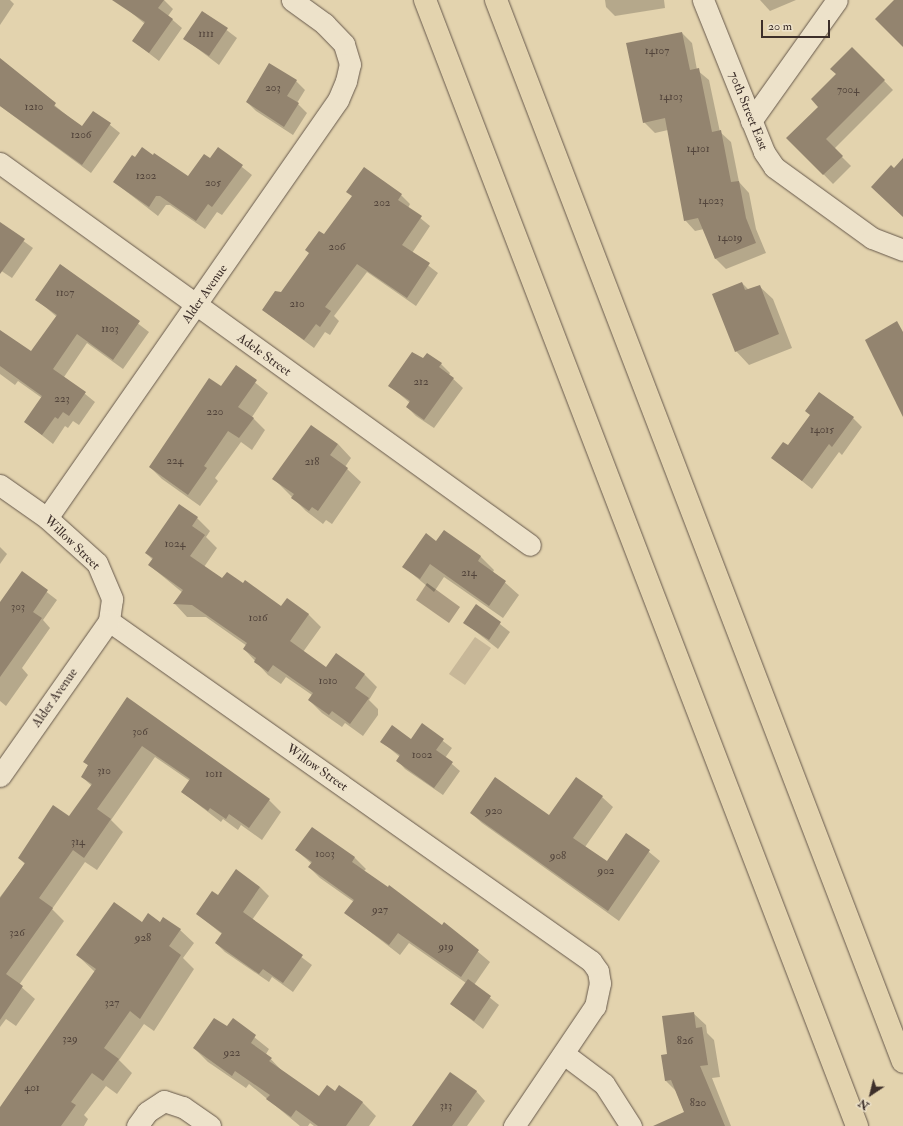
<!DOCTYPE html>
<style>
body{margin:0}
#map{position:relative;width:903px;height:1126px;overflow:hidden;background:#e3d3ae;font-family:"IM FELL Double Pica",serif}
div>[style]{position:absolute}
.green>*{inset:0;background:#c7b798}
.water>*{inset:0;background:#ab9b81}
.shadow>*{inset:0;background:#0003}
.building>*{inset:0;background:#93846f}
.roads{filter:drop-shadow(0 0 1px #66584b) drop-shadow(0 0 1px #66584b)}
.street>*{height:21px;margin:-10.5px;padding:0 10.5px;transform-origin:10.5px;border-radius:10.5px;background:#ede2ca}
.highway>*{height:22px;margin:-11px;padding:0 11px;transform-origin:11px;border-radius:11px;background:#e3d3ae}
span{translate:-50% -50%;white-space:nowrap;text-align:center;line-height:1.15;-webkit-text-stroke:3px #ede2ca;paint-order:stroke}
.number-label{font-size:11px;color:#52443b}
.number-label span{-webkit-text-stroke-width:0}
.street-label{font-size:13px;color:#3d2f2a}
.north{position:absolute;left:851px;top:1074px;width:40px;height:40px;-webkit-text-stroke:3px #ede2ca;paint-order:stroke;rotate:215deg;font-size:11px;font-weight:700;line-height:16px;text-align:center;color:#3d2f2a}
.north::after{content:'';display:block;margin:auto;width:14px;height:18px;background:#3d2f2a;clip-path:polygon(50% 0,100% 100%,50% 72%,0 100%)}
.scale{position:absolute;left:761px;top:20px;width:69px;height:18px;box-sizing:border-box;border:2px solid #3d2f2a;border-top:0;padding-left:5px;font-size:12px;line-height:14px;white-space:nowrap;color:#3d2f2a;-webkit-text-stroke:3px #ede2ca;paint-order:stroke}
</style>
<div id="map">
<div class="green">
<i style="clip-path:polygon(475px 637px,491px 648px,465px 685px,449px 674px)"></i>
</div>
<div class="water">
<i style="clip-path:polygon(427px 583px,460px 607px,449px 623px,416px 600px)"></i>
</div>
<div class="shadow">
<i style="clip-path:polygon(0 0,10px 0,14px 4px,0 25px)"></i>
<i style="clip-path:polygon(133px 0,164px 0,173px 9px,168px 16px,182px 28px,159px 61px,133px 41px,145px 24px,127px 9px)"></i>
<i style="clip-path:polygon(605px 0,664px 0,665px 8px,615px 16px,606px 7px)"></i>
<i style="clip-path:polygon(760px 0,796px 0,770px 11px)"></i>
<i style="clip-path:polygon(203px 12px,237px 38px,219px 65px,185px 39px)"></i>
<i style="clip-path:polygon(682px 33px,692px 43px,697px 70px,709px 80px,720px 132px,731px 142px,739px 182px,749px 193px,756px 229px,766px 253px,726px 269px,715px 258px,704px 229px,695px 231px,685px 220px,668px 130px,655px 133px,644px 122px)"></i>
<i style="clip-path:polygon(852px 48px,893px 90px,834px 149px,851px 166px,833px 184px,788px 138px,820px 107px)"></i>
<i style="clip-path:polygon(0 60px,82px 128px,94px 112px,120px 133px,91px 173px,0 106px)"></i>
<i style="clip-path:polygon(296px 81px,305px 90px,297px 103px,307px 113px,293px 135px,256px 111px,247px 102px)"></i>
<i style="clip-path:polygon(218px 148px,252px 175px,222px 215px,217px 212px,205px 229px,170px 205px,166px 205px,158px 216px,114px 182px,135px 158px,153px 156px,188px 178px,211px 159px)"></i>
<i style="clip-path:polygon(401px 195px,410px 204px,408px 208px,430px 226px,412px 253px,438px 273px,416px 306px,367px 272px,334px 316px,339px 321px,330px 335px,325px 332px,314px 348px,263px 310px,282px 293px,324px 235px)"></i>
<i style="clip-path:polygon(0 224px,33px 248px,12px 278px,0 270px)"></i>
<i style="clip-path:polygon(61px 265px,149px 332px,123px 369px,87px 343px,64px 377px,95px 402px,79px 425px,73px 421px,68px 428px,65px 426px,53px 444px,25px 422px,42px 398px,18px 381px,15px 385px,0 374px,0 331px,31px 353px,57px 317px,36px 299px)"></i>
<i style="clip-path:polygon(742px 283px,749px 290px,759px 286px,773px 299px,792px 348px,749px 365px,736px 351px)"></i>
<i style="clip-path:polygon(423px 359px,441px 364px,450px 373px,449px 375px,463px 388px,434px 428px,416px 416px,407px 407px,410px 403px,390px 386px)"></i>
<i style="clip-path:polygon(236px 367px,268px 393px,252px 417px,265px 430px,252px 450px,241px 442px,215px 478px,218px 481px,200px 506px,162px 479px,150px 467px,221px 388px)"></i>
<i style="clip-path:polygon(853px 418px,862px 427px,842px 455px,839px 452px,812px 489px,773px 458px)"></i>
<i style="clip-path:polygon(338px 444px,351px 458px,345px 467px,361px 482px,332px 524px,326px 520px,323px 524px,306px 511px,274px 479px)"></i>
<i style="clip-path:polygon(197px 518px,210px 531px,206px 537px,217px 548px,204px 567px,223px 579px,281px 607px,308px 614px,321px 627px,303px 652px,326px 668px,365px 675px,377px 687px,369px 700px,378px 709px,378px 715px,363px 736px,345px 723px,342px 727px,322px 713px,309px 700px,312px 695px,286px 677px,281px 684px,268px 675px,244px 649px,247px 646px,206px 617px,187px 617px,175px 604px,183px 593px,149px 565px,153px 560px,146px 553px)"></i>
<i style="clip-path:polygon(444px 531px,481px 557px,494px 570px,493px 572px,519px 595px,503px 618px,444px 577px,434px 592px,404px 567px,437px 542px)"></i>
<i style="clip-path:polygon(0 547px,7px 554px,0 564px)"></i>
<i style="clip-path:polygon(22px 573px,57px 600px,43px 620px,50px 628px,22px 668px,28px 675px,6px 706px,0 701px,0 604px)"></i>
<i style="clip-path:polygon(477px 606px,510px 632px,498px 649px,465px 623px)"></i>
<i style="clip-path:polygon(127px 698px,269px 800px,281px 812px,262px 840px,241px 825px,238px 830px,223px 819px,221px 822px,182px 792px,190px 781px,155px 757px,111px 820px,123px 832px,97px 870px,85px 862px,52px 909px,64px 921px,19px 985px,35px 999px,16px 1026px,6px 1019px,0 1027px,0 897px,25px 864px,19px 858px,70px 818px,92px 786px,82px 777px,89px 766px,84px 762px)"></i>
<i style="clip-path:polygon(422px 725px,452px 748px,445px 758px,460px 771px,443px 795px,405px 769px,397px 760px,400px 757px,382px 742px,411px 740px)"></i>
<i style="clip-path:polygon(602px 797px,613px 807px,585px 847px,607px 862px,627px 834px,660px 861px,619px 921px,482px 823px,471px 813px,550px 816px)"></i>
<i style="clip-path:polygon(312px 828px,355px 858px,366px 869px,364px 871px,442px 926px,444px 923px,490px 962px,474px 985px,499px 1005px,483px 1029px,451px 1004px,466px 983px,409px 943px,400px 955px,346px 913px,354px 902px,320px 878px,309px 867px,312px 864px,296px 850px)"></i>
<i style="clip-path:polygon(260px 887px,269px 896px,252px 920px,312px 965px,293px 992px,272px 977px,269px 982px,225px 952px,216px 943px,222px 934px,197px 914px,218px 896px)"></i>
<i style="clip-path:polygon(142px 923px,160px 923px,180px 930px,194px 943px,183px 958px,194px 969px,154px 1031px,144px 1024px,119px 1060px,132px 1073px,117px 1094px,106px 1086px,84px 1115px,88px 1119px,84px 1126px,1px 1126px,0 1109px,95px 972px,77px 955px)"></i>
<i style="clip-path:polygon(693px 1013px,706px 1025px,707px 1033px,714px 1040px,720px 1077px,712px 1078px,731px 1126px,690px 1126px,676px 1091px,666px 1081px,669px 1055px)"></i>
<i style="clip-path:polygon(233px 1020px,269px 1049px,266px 1054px,284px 1073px,319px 1098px,336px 1092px,362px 1102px,376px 1116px,369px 1126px,314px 1126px,310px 1123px,308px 1126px,300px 1126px,249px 1084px,246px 1088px,208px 1062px,194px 1048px,227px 1028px)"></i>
<i style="clip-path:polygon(476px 1091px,485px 1101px,467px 1126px,413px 1126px)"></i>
</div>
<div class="building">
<i style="clip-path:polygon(112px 0,164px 0,158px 8px,173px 19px,149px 53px,132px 41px,145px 22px)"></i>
<i style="clip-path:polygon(894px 0,903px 0,903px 47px,875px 19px)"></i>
<i style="clip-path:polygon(202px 11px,228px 28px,209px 56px,183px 39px)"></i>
<i style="clip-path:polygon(682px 32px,690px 70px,699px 68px,712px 132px,721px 130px,731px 182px,739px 181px,746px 218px,756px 243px,715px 259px,698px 218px,684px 221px,665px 118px,643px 123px,626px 43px)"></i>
<i style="clip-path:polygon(852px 47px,885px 80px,826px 139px,843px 156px,823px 175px,786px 138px,818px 107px,811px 99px,836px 74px,830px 69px)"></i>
<i style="clip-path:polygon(0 58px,56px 103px,54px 106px,82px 126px,93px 111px,111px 123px,82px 165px,0 106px)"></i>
<i style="clip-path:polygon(269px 63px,297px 80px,287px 96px,299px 103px,284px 127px,246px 102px)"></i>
<i style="clip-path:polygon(142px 147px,153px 155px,154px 153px,188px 176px,204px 154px,210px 158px,218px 147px,243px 165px,212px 207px,208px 204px,196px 221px,160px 196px,156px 196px,149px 207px,113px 182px,132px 155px,135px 157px)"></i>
<i style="clip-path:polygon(903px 158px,903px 217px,871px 187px,891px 165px,894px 168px)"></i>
<i style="clip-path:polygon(364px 167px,402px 194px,398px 200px,422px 216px,402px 245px,430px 263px,407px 298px,357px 264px,325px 307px,331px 311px,320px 327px,316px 324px,304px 340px,262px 310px,275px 291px,281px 292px,309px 253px,305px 250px,319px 231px,324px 234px,352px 196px,346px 192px)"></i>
<i style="clip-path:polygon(0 222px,25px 239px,0 274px)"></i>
<i style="clip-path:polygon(60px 264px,140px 321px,113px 360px,77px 334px,53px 369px,86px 392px,69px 416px,63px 412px,58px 419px,55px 417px,42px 435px,24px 422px,42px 396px,0 366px,0 330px,31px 351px,57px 315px,35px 300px)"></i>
<i style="clip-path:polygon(742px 282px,745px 290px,760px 285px,779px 334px,735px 352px,712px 294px)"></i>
<i style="clip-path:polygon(897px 321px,903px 332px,903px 417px,865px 340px)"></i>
<i style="clip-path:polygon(412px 352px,423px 358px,427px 353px,442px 363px,439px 367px,454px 378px,424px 420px,406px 407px,410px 401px,388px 386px)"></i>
<i style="clip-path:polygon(236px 365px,257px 380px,238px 407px,254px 418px,239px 438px,228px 431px,204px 466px,207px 468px,188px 495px,149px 467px,209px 378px,221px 386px)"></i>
<i style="clip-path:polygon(819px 392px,854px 417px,832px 447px,829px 444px,802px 481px,771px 458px,783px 442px,788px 445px,810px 415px,805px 411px)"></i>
<i style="clip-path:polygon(311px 425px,338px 444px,330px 455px,348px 468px,318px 511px,312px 507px,309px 511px,291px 498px,294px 494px,272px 479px)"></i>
<i style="clip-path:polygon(179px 504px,198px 517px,192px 526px,205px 535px,190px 556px,222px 578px,227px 572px,243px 583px,245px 580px,281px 606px,287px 598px,309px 614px,290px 641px,326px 667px,336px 653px,365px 674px,355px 688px,369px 698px,350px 724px,332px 711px,329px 715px,308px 700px,313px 693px,273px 665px,268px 672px,254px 662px,256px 658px,243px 649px,247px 643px,192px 605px,173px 604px,183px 590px,148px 565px,153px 558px,145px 553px)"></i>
<i style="clip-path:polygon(444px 530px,481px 556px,478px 561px,506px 581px,489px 606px,430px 564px,420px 579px,402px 567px,426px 533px,436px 541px)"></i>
<i style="clip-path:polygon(22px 571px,48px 590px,33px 612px,42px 618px,0 677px,0 602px)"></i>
<i style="clip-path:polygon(476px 604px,501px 622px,489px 640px,463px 623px)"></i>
<i style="clip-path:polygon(127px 697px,270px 799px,249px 828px,229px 814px,226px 819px,210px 808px,208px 811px,181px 792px,190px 779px,142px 746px,97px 809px,111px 819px,84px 858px,73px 850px,39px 898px,53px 908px,6px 974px,23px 986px,0 1020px,0 898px,25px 863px,18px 858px,53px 805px,69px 816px,92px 784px,81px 777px,88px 765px,83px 762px)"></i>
<i style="clip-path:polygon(422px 723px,444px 739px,436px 750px,453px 762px,434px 788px,396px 761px,400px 755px,380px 742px,392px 725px,411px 739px)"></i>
<i style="clip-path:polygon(495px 777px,549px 815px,576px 777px,603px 796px,573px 838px,607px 861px,626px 833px,650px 850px,608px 911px,470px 813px)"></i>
<i style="clip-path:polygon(312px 827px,355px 857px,352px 862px,388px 887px,389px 885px,442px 925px,444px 922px,479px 950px,461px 977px,398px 933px,389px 945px,344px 913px,354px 900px,308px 867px,312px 862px,295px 850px)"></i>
<i style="clip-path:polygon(236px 869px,260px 887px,243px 912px,303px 955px,283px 983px,263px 969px,259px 974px,215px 943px,222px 933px,196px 914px,212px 891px,218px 895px)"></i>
<i style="clip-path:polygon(114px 902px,142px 922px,148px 913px,160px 922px,163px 917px,181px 929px,169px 946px,181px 955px,140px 1019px,130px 1011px,104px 1048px,119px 1059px,103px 1081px,92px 1073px,71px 1102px,76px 1105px,61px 1126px,0 1126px,0 1107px,96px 969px,76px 955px)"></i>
<i style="clip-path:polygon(468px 979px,491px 996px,474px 1021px,450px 1004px)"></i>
<i style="clip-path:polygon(694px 1012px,696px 1028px,702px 1027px,708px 1065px,700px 1066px,725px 1126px,653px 1126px,684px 1112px,671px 1080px,665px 1081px,661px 1055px,667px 1054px,662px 1016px)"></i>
<i style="clip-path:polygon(214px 1018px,227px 1026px,233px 1018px,256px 1035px,251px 1043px,272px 1058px,269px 1061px,319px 1096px,327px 1085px,335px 1091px,339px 1085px,363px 1102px,346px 1126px,318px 1126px,296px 1110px,291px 1117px,266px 1099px,270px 1095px,235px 1071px,232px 1076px,193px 1048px)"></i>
<i style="clip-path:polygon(450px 1072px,477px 1091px,452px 1126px,412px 1126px)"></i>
</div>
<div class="roads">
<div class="street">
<i style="left:703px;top:0;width:164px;rotate:68.1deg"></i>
<i style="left:764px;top:152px;width:18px;rotate:56deg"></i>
<i style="left:774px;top:167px;width:121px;rotate:35.9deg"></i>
<i style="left:872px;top:238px;width:33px;rotate:21deg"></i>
<i style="left:751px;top:121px;width:148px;rotate:-54.6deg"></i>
<i style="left:0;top:163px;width:653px;rotate:35.78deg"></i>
<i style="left:0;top:485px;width:57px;rotate:35.1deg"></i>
<i style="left:47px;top:518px;width:67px;rotate:42deg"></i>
<i style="left:97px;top:563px;width:39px;rotate:67deg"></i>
<i style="left:112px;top:599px;width:22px;rotate:98deg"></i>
<i style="left:109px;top:621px;width:590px;rotate:35.2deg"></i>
<i style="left:591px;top:961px;width:12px;rotate:55deg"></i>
<i style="left:598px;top:971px;width:12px;rotate:81deg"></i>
<i style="left:600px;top:983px;width:24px;rotate:102deg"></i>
<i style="left:595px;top:1006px;width:145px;rotate:124deg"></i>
<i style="left:47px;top:518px;width:509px;rotate:-55.16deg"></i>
<i style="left:338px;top:100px;width:21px;rotate:-67deg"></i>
<i style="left:346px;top:81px;width:17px;rotate:-77deg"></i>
<i style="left:350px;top:64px;width:21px;rotate:-107deg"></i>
<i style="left:344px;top:44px;width:28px;rotate:-134deg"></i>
<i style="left:325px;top:24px;width:41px;rotate:-144deg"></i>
<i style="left:0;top:776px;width:189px;rotate:-54.9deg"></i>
<i style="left:564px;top:1054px;width:50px;rotate:36.9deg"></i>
<i style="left:604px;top:1084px;width:50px;rotate:57.3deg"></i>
<i style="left:137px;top:1126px;width:17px;rotate:-54deg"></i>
<i style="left:147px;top:1112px;width:20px;rotate:-33deg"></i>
<i style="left:164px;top:1101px;width:20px;rotate:18deg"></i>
<i style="left:183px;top:1107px;width:33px;rotate:35deg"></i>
</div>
<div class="highway">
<i style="left:425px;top:0;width:1206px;rotate:69.01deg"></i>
<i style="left:496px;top:0;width:1137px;rotate:69.03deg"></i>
</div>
</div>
<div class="number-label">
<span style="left:206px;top:34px">1111</span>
<span style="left:657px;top:51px">14107</span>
<span style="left:273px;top:88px">203</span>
<span style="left:848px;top:90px">7004</span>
<span style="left:671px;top:97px">14103</span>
<span style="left:34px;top:107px">1210</span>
<span style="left:81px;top:135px">1206</span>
<span style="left:698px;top:149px">14101</span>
<span style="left:146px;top:176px">1202</span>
<span style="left:213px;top:183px">205</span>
<span style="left:711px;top:201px">14023</span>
<span style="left:382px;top:203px">202</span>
<span style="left:730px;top:238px">14019</span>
<span style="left:337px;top:247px">206</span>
<span style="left:65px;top:293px">1107</span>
<span style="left:297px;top:304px">210</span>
<span style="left:110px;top:329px">1103</span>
<span style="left:421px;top:382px">212</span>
<span style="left:62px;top:399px">223</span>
<span style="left:215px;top:412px">220</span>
<span style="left:822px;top:430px">14015</span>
<span style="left:175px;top:461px">224</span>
<span style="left:312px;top:462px">218</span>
<span style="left:175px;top:544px">1024</span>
<span style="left:469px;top:573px">214</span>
<span style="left:18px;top:607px">303</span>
<span style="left:258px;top:618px">1016</span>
<span style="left:328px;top:681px">1010</span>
<span style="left:140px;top:732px">306</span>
<span style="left:422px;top:755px">1002</span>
<span style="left:104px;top:771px">310</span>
<span style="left:214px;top:774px">1011</span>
<span style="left:494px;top:811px">920</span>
<span style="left:78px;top:842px">314</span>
<span style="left:325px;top:854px">1003</span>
<span style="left:558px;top:856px">908</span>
<span style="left:606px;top:871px">902</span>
<span style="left:380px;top:910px">927</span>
<span style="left:17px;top:933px">326</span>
<span style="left:143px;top:938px">928</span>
<span style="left:446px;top:947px">919</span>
<span style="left:112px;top:1003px">327</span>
<span style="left:70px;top:1039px">329</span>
<span style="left:685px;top:1041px">826</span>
<span style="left:232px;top:1053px">922</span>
<span style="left:32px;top:1088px">401</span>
<span style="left:698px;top:1103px">820</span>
<span style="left:446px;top:1106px">313</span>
</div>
<div class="street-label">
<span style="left:748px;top:111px;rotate:68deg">70th Street East</span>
<span style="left:205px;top:294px;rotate:-55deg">Alder Avenue</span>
<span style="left:264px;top:355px;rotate:36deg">Adele Street</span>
<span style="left:72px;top:543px;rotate:44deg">Willow Street</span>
<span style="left:55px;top:698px;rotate:-55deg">Alder Avenue</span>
<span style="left:317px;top:768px;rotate:35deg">Willow Street</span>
</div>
<div class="north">N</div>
<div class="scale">20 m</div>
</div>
